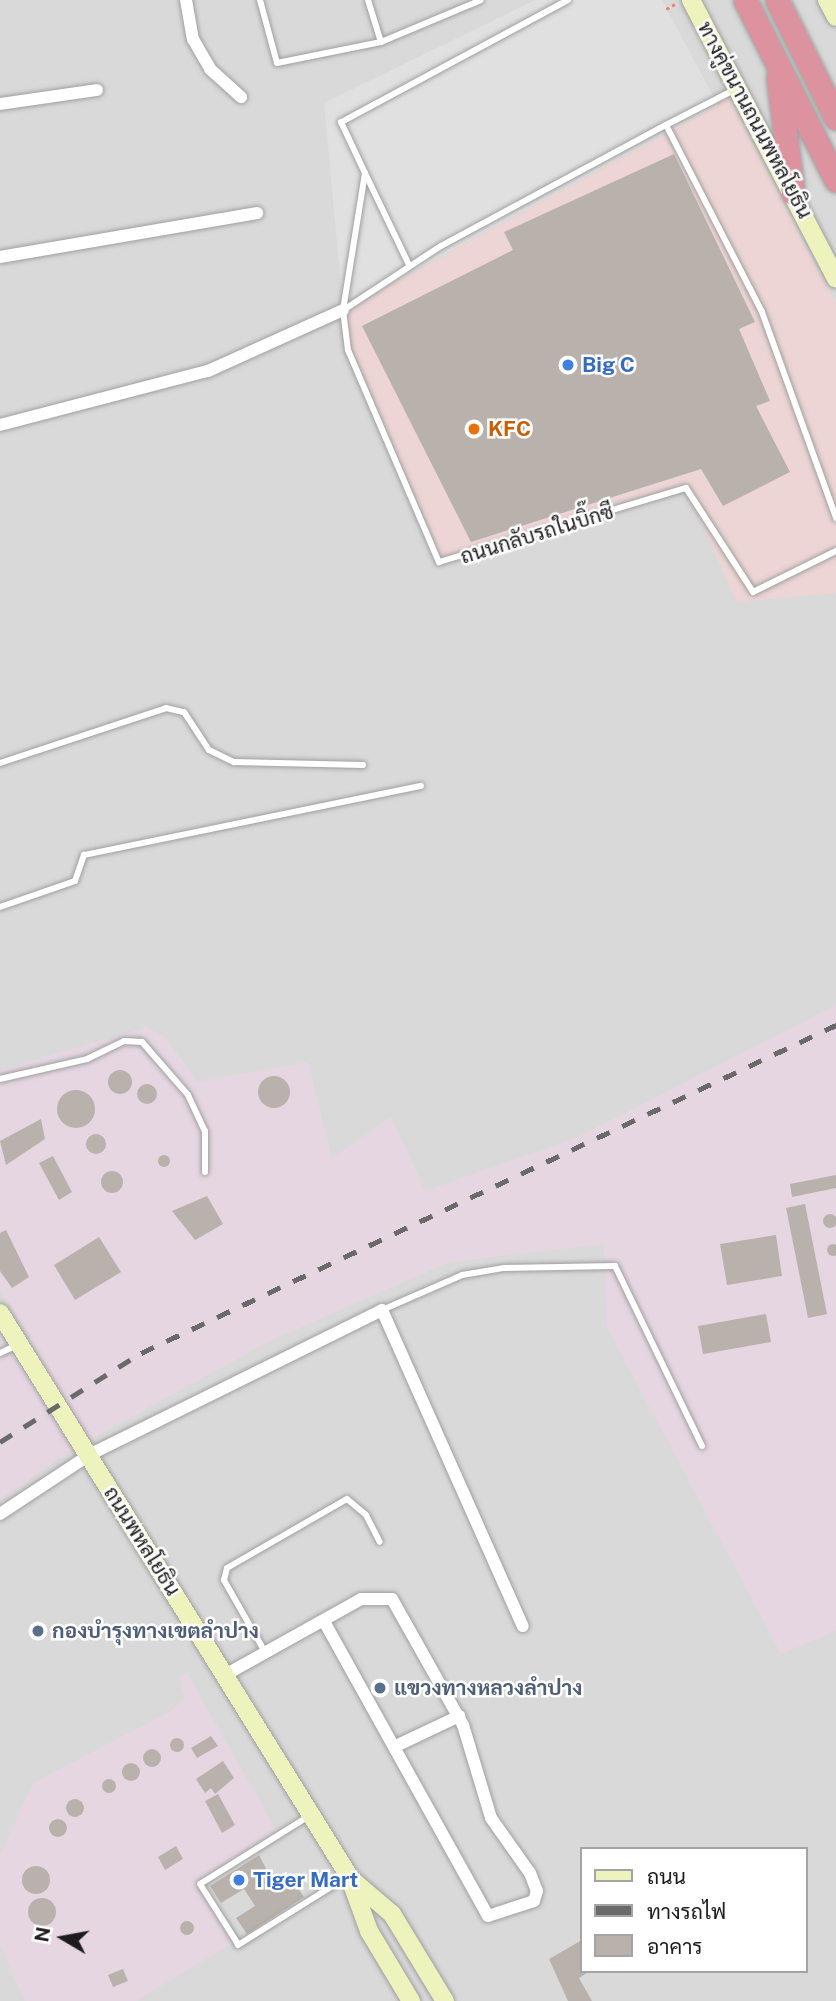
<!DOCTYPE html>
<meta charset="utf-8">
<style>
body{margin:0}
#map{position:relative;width:836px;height:2001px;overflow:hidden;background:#eceae3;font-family:"Public Sans",Sarabun,sans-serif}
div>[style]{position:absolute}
.residential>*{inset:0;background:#dad9d9}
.commercial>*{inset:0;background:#ecd5d4}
.industrial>*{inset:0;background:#e5d6e2}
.parking>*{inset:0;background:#e0e0e0}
.building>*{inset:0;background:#b9b2ac}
.round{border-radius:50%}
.path>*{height:2.5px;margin-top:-1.25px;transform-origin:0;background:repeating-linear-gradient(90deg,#e98577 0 3.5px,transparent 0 7px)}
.roads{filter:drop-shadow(0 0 2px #a0a0a0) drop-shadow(0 0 2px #a0a0a0)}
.lane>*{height:6px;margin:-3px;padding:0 3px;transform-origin:3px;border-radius:3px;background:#fff}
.street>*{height:12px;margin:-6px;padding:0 6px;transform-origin:6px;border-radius:6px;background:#fff}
.secondary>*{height:18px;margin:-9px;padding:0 9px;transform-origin:9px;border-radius:9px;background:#eef2bc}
.highway>*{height:23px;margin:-11.5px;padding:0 11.5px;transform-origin:11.5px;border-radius:11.5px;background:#dc939f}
.rail>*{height:4.5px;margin-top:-2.25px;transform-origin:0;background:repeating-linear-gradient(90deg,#6a6a6a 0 14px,transparent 0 28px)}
.dots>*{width:19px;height:19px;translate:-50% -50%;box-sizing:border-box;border:4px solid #fff;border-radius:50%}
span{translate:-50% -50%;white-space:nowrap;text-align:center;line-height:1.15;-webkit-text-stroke:5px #fff;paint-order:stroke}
.street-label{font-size:21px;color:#1c1c1c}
.shop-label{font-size:21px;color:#366cbe;font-weight:700}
.left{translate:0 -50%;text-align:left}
.food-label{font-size:21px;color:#c56008;font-weight:700}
.service-label{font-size:21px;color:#4e5e75;font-weight:700}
.legend{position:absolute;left:580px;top:1847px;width:228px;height:126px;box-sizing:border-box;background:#fff;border:2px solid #a4a4a4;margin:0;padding:9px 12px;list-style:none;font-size:21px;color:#1c1c1c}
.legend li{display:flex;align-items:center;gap:14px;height:35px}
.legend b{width:35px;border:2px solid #a4a4a4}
.north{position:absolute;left:28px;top:1903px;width:70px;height:70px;-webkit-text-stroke:5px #fff;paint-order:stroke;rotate:280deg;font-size:19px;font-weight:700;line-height:28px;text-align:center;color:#1c1c1c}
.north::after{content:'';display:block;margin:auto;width:24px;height:32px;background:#1c1c1c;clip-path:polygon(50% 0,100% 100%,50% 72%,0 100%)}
</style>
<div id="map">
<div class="residential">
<i style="clip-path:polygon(evenodd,0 0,836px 0,836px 2001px,0 2001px,0 0,582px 1849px,806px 1849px,806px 1971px,582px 1971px,582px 1849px)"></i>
</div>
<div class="commercial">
<i style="clip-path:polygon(725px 91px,836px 303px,836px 593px,737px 602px,686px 488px,439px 562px,348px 350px,343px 311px,718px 105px)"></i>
</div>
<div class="industrial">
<i style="clip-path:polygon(836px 1005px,836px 1631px,781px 1654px,607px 1327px,604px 1244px,449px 1262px,268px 1342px,68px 1452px,0 1500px,0 1333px,7px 1344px,30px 1338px,0 1290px,0 1070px,147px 1027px,166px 1038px,197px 1082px,308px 1062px,332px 1158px,391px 1117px,425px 1191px,578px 1137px)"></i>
<i style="clip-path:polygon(187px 1673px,279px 1835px,201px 1884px,236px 1941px,136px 2001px,25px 2001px,0 1944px,0 1855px,33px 1783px,171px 1711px,185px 1698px,180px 1677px)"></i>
</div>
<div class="parking">
<i style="clip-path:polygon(535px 0,662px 0,718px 105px,343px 310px,324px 103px)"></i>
</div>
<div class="building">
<i style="clip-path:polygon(674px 154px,755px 322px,739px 329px,770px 401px,756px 406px,790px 472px,723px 506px,701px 469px,471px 542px,362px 326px,513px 250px,504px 232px)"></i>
<i class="round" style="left:108px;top:1070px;width:24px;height:24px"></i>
<i class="round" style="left:258px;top:1076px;width:32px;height:32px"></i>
<i class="round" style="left:137px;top:1084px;width:20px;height:20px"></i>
<i class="round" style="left:57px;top:1090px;width:38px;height:38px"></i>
<i style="clip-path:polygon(41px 1119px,45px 1139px,6px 1165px,0 1141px)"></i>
<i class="round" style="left:86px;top:1134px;width:20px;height:20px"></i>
<i class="round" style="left:158px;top:1155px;width:12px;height:12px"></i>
<i style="clip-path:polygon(53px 1156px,72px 1192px,59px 1200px,39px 1163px)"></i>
<i class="round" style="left:101px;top:1171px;width:22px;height:22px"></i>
<i style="clip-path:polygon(836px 1175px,836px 1188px,792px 1197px,790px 1184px)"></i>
<i style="clip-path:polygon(207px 1196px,223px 1224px,195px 1240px,172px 1211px)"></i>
<i style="clip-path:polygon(805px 1204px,827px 1314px,808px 1318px,786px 1208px)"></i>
<i class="round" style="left:823px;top:1214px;width:14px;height:14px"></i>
<i style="clip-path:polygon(6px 1230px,29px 1277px,12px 1288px,0 1271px,0 1233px)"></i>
<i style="clip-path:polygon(776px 1235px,782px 1276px,727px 1285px,720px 1244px)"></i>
<i style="clip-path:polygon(99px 1237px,121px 1272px,75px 1300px,54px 1265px)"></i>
<i class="round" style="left:827px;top:1244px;width:12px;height:12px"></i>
<i style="clip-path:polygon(766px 1314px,771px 1342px,703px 1354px,698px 1326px)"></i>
<i style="clip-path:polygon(211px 1736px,218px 1746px,197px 1758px,191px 1748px)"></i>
<i class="round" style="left:170px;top:1738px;width:14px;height:14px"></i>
<i class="round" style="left:143px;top:1749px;width:18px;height:18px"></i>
<i style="clip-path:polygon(223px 1761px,234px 1778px,215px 1794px,211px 1788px,205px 1793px,196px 1779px)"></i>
<i class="round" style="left:122px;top:1763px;width:18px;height:18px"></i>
<i class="round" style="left:102px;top:1779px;width:14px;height:14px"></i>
<i style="clip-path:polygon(218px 1794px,235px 1825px,222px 1833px,205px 1801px)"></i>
<i class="round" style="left:66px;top:1799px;width:18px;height:18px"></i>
<i class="round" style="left:49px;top:1819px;width:18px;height:18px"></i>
<i style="clip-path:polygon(176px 1846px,183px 1859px,165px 1870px,158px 1857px)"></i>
<i style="clip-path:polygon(259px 1855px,278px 1892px,294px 1882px,304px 1897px,247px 1934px,236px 1918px,255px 1906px,244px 1889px,221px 1903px,210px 1886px)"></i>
<i class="round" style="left:22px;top:1866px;width:28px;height:28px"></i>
<i class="round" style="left:28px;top:1898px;width:28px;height:28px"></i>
<i class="round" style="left:180px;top:1921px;width:14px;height:14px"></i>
<i style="clip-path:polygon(582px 1940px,582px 1971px,590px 1971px,579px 1978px,592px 2001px,568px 2001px,549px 1959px)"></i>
<i style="clip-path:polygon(123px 1969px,128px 1981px,113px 1987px,108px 1975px)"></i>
</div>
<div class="path">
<i style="left:666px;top:9px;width:10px;rotate:-29deg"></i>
</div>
<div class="roads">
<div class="lane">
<i style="left:260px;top:0;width:65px;rotate:74.9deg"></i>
<i style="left:277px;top:63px;width:106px;rotate:-11.4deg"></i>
<i style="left:368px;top:0;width:44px;rotate:72.8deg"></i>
<i style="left:381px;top:42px;width:108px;rotate:-22.8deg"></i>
<i style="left:568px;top:0;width:258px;rotate:151.7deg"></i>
<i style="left:341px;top:122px;width:56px;rotate:64.8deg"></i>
<i style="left:365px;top:173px;width:139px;rotate:99.1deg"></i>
<i style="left:343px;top:310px;width:40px;rotate:82.9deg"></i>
<i style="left:348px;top:350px;width:231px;rotate:66.8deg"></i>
<i style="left:439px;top:562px;width:258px;rotate:-16.7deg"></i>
<i style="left:686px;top:488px;width:124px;rotate:57.2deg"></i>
<i style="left:753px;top:592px;width:93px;rotate:-26.3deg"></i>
<i style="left:734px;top:90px;width:76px;rotate:152.8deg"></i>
<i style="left:666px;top:125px;width:210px;rotate:62.8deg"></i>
<i style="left:762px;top:312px;width:219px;rotate:70.2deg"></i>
<i style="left:365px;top:173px;width:102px;rotate:64.4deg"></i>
<i style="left:345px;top:309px;width:115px;rotate:-33.3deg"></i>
<i style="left:441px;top:246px;width:255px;rotate:-28.3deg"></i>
<i style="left:0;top:763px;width:175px;rotate:-18.3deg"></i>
<i style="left:166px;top:708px;width:18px;rotate:13deg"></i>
<i style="left:184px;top:712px;width:45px;rotate:56.7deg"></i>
<i style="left:209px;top:750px;width:28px;rotate:26deg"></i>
<i style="left:234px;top:762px;width:129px;rotate:1.3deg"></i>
<i style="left:0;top:907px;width:79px;rotate:-19.1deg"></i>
<i style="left:75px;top:881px;width:28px;rotate:-71deg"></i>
<i style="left:84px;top:855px;width:344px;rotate:-11.6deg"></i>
<i style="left:0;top:1079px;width:89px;rotate:-12.9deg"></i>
<i style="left:87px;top:1059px;width:41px;rotate:-25.9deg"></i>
<i style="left:124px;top:1041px;width:18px;rotate:3deg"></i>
<i style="left:142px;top:1042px;width:70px;rotate:49deg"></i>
<i style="left:188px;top:1095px;width:40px;rotate:65deg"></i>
<i style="left:205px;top:1131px;width:41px;rotate:90deg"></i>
<i style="left:382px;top:1310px;width:87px;rotate:-23.6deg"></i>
<i style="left:462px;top:1275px;width:43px;rotate:-9.5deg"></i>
<i style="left:504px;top:1268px;width:111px;rotate:-1deg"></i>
<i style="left:615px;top:1266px;width:200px;rotate:64.2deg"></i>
<i style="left:0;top:1353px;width:19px;rotate:-25deg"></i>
<i style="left:265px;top:1652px;width:83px;rotate:-119.7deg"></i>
<i style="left:224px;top:1580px;width:12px;rotate:-76deg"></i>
<i style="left:227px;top:1568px;width:138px;rotate:-29.9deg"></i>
<i style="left:347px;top:1499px;width:25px;rotate:40deg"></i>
<i style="left:366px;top:1515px;width:30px;rotate:63deg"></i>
<i style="left:309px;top:1816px;width:128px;rotate:148deg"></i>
<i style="left:200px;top:1884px;width:67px;rotate:57.7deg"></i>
<i style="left:236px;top:1941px;width:4px;rotate:63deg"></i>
<i style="left:238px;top:1945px;width:128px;rotate:-32deg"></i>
</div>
<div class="street">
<i style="left:186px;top:0;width:40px;rotate:80deg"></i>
<i style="left:193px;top:39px;width:34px;rotate:60deg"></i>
<i style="left:210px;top:69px;width:42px;rotate:42.1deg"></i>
<i style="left:0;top:104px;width:98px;rotate:-8.2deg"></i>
<i style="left:0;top:257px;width:261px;rotate:-9.7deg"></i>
<i style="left:0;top:425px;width:215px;rotate:-14.6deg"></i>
<i style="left:208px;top:371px;width:148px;rotate:-24.3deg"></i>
<i style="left:0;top:1514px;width:107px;rotate:-33.5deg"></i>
<i style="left:89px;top:1455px;width:327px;rotate:-26.3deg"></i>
<i style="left:382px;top:1310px;width:346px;rotate:66deg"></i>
<i style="left:225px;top:1675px;width:156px;rotate:-29.2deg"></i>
<i style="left:361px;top:1599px;width:31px"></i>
<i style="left:392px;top:1599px;width:145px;rotate:60.6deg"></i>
<i style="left:463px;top:1725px;width:97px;rotate:73.2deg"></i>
<i style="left:491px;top:1818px;width:67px;rotate:54.7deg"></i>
<i style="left:530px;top:1873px;width:19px;rotate:69deg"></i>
<i style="left:537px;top:1891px;width:10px;rotate:107deg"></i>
<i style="left:534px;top:1901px;width:48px;rotate:161.9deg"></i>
<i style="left:488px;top:1916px;width:338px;rotate:-119.1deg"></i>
<i style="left:398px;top:1745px;width:68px;rotate:-25.4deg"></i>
</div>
<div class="secondary">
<i style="left:691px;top:0;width:314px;rotate:62.5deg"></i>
<i style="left:827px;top:0;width:19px;rotate:62deg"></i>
<i style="left:0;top:1313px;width:662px;rotate:58.21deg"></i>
<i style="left:349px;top:1876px;width:59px;rotate:70deg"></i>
<i style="left:369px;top:1931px;width:82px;rotate:59deg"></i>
<i style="left:351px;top:1879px;width:54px;rotate:40.5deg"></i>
<i style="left:392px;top:1914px;width:102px;rotate:58.7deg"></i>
</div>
<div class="highway">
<i style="left:745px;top:0;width:202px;rotate:63.2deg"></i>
<i style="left:777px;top:0;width:132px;rotate:63.4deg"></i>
<i style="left:778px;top:78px;width:116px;rotate:82.6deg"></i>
</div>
</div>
<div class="rail">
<i style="left:0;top:1442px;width:167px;rotate:-32.3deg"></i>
<i style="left:141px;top:1353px;width:769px;rotate:-25.26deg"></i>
</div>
<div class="dots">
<i style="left:568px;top:365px;background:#3f7fe0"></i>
<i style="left:474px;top:429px;background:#e8710a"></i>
<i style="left:38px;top:1631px;background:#5c6f8a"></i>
<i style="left:380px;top:1688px;background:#5c6f8a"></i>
<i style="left:239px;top:1880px;background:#3f7fe0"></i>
</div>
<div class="street-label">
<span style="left:755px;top:120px;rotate:62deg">ทางคู่ขนานถนนพหลโยธิน</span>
<span style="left:537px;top:534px;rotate:-17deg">ถนนกลับรถในบิ๊กซี</span>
<span style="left:142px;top:1541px;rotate:58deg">ถนนพหลโยธิน</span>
</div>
<div class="shop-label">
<span class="left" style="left:582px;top:365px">Big C</span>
<span class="left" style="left:253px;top:1880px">Tiger Mart</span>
</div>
<div class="food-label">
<span class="left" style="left:488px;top:429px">KFC</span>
</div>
<div class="service-label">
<span class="left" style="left:52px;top:1631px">กองบำรุงทางเขตลำปาง</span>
<span class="left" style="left:394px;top:1688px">แขวงทางหลวงลำปาง</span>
</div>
<ul class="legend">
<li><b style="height:9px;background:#eef2bc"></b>ถนน</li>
<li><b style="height:9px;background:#6a6a6a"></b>ทางรถไฟ</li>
<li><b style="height:19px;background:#b9b2ac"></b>อาคาร</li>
</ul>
<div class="north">N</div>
</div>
